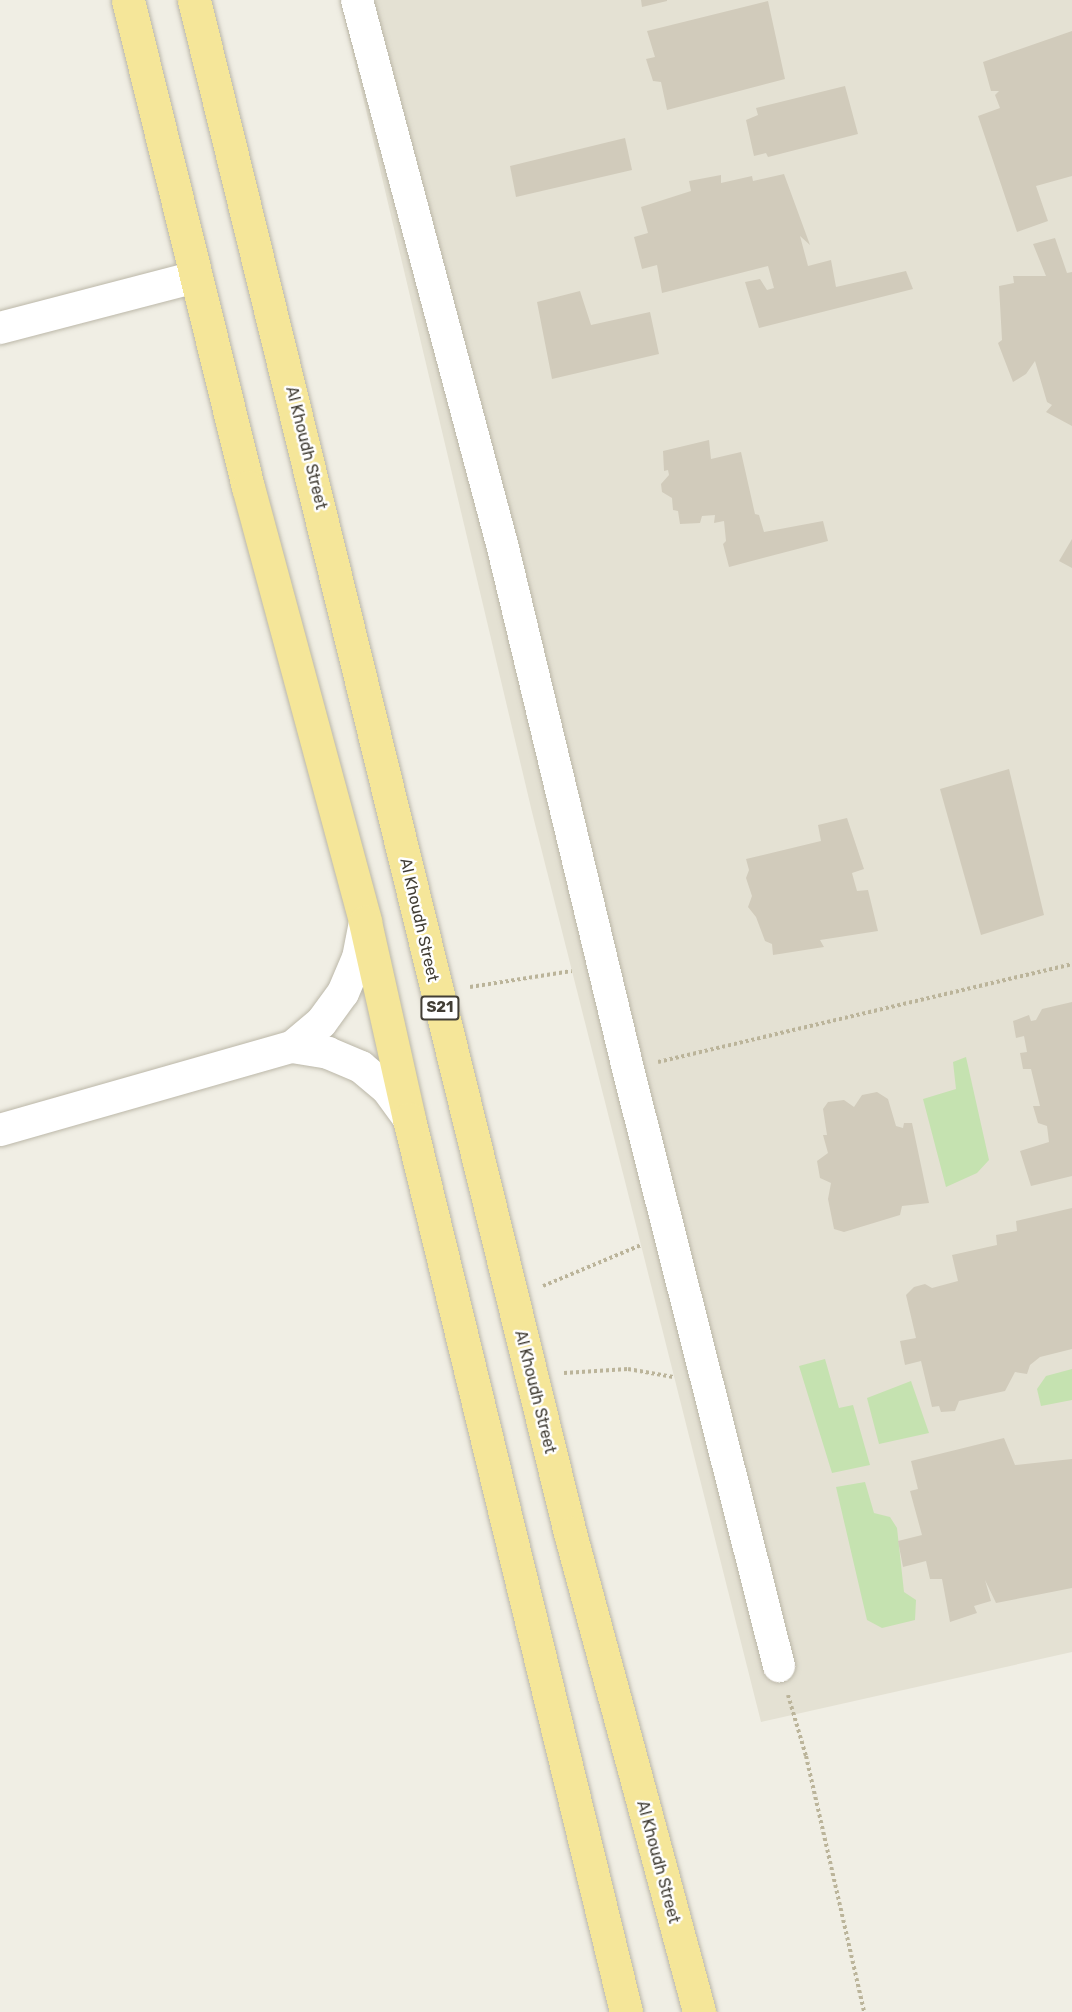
<!DOCTYPE html>
<style>
body{margin:0}
#map{position:relative;width:1072px;height:2012px;overflow:hidden;background:#f0eee4;font-family:Rubik,sans-serif}
div>[style]{position:absolute}
.residential>*{inset:0;background:#e4e1d3}
.green>*{inset:0;background:#c5e2b0}
.building>*{inset:0;background:#d1cbbb}
.path>*{height:4px;margin-top:-2px;transform-origin:0;background:repeating-linear-gradient(90deg,#bbb49a 0 3px,transparent 0 6px)}
.roads{filter:drop-shadow(0 0 2px #bbb7a8) drop-shadow(0 0 2px #bbb7a8)}
.minor>*{height:32px;margin:-16px;padding:0 16px;transform-origin:16px;border-radius:16px;background:#fff}
.primary>*{height:33px;margin:-16.5px;padding:0 16.5px;transform-origin:16.5px;border-radius:16.5px;background:#f5e699}
span{translate:-50% -50%;white-space:nowrap;text-align:center;line-height:1.15;-webkit-text-stroke:5px #fff;paint-order:stroke}
.shield-label span{padding:2px 4px;background:#fff;border:2px solid;border-radius:4px;-webkit-text-stroke-width:0}
.shield-label{font-size:15px;color:#423e35;font-weight:700}
.street-label{font-size:16px;color:#423e35}
</style>
<div id="map">
<div class="residential">
<i style="clip-path:polygon(340px 0,1072px 0,1072px 1652px,761px 1722px,532px 812px)"></i>
</div>
<div class="green">
<i style="clip-path:polygon(966px 1057px,989px 1160px,977px 1173px,946px 1187px,923px 1099px,956px 1089px,953px 1062px)"></i>
<i style="clip-path:polygon(825px 1359px,839px 1408px,853px 1405px,870px 1465px,832px 1473px,799px 1366px)"></i>
<i style="clip-path:polygon(1072px 1369px,1072px 1400px,1041px 1406px,1037px 1389px,1046px 1376px)"></i>
<i style="clip-path:polygon(911px 1381px,929px 1433px,879px 1444px,867px 1398px)"></i>
<i style="clip-path:polygon(865px 1482px,874px 1513px,890px 1517px,897px 1528px,904px 1592px,916px 1600px,915px 1620px,882px 1628px,867px 1620px,836px 1487px)"></i>
</div>
<div class="building">
<i style="clip-path:polygon(641px 0,667px 0,667px 1px,642px 7px)"></i>
<i style="clip-path:polygon(768px 1px,785px 79px,667px 110px,661px 82px,653px 81px,646px 59px,655px 57px,647px 31px)"></i>
<i style="clip-path:polygon(1072px 31px,1072px 176px,1036px 186px,1048px 221px,1017px 232px,978px 116px,1000px 108px,995px 95px,999px 91px,991px 91px,983px 62px)"></i>
<i style="clip-path:polygon(845px 86px,858px 134px,768px 157px,766px 153px,754px 156px,746px 120px,758px 115px,756px 108px)"></i>
<i style="clip-path:polygon(625px 138px,632px 170px,516px 197px,510px 166px)"></i>
<i style="clip-path:polygon(784px 174px,810px 245px,800px 236px,808px 266px,831px 260px,836px 287px,906px 271px,913px 289px,759px 328px,745px 282px,760px 279px,767px 290px,774px 288px,768px 266px,662px 293px,657px 265px,642px 269px,634px 237px,648px 233px,641px 207px,691px 191px,689px 181px,721px 175px,721px 183px,752px 176px,753px 181px)"></i>
<i style="clip-path:polygon(1055px 238px,1067px 273px,1072px 272px,1072px 426px,1046px 412px,1052px 405px,1047px 402px,1035px 361px,1026px 374px,1013px 382px,998px 343px,1002px 340px,999px 286px,1014px 283px,1013px 276px,1046px 276px,1033px 244px)"></i>
<i style="clip-path:polygon(580px 291px,591px 325px,650px 312px,659px 354px,552px 379px,537px 302px)"></i>
<i style="clip-path:polygon(709px 440px,711px 459px,741px 452px,755px 514px,759px 515px,764px 532px,823px 521px,828px 541px,729px 567px,723px 544px,726px 541px,724px 521px,714px 523px,715px 515px,702px 516px,700px 523px,680px 524px,678px 511px,673px 510px,672px 498px,662px 492px,661px 484px,669px 475px,668px 470px,664px 471px,663px 451px)"></i>
<i style="clip-path:polygon(1072px 539px,1072px 568px,1059px 561px)"></i>
<i style="clip-path:polygon(1009px 769px,1044px 915px,981px 935px,940px 789px)"></i>
<i style="clip-path:polygon(847px 818px,864px 869px,852px 873px,857px 891px,868px 890px,878px 931px,820px 940px,824px 947px,773px 955px,772px 944px,765px 941px,756px 917px,748px 907px,752px 896px,746px 878px,749px 870px,746px 859px,821px 841px,818px 825px)"></i>
<i style="clip-path:polygon(1072px 1002px,1072px 1176px,1031px 1186px,1020px 1151px,1049px 1142px,1047px 1126px,1038px 1123px,1033px 1106px,1040px 1106px,1031px 1069px,1023px 1069px,1020px 1053px,1027px 1052px,1024px 1036px,1016px 1038px,1013px 1021px,1029px 1015px,1031px 1021px,1036px 1020px,1042px 1009px)"></i>
<i style="clip-path:polygon(877px 1092px,888px 1099px,896px 1126px,903px 1128px,904px 1123px,912px 1123px,929px 1203px,902px 1206px,900px 1215px,844px 1232px,834px 1229px,828px 1199px,831px 1183px,820px 1178px,817px 1161px,828px 1153px,823px 1135px,827px 1135px,823px 1109px,828px 1102px,844px 1100px,854px 1107px,862px 1095px)"></i>
<i style="clip-path:polygon(1072px 1208px,1072px 1349px,1040px 1357px,1030px 1365px,1027px 1374px,1015px 1372px,1005px 1391px,959px 1401px,955px 1411px,941px 1412px,939px 1406px,932px 1407px,921px 1361px,905px 1365px,900px 1341px,916px 1338px,906px 1295px,914px 1287px,925px 1284px,932px 1288px,958px 1281px,952px 1255px,997px 1245px,996px 1235px,1017px 1231px,1016px 1221px)"></i>
<i style="clip-path:polygon(1004px 1438px,1015px 1465px,1072px 1459px,1072px 1588px,996px 1603px,985px 1580px,991px 1601px,974px 1606px,977px 1613px,950px 1622px,942px 1579px,930px 1579px,926px 1561px,903px 1567px,898px 1541px,922px 1535px,910px 1491px,918px 1489px,911px 1461px)"></i>
</div>
<div class="path">
<i style="left:470px;top:987px;width:103px;rotate:-8.9deg"></i>
<i style="left:658px;top:1062px;width:425px;rotate:-13.3deg"></i>
<i style="left:543px;top:1286px;width:106px;rotate:-22.7deg"></i>
<i style="left:564px;top:1373px;width:64px;rotate:-3.6deg"></i>
<i style="left:628px;top:1369px;width:46px;rotate:10.1deg"></i>
<i style="left:788px;top:1695px;width:64px;rotate:73.6deg"></i>
<i style="left:806px;top:1756px;width:262px;rotate:77.2deg"></i>
</div>
<div class="roads">
<div class="minor">
<i style="left:357px;top:0;width:563px;rotate:75.08deg"></i>
<i style="left:502px;top:544px;width:540px;rotate:76.5deg"></i>
<i style="left:628px;top:1069px;width:616px;rotate:75.81deg"></i>
<i style="left:0;top:328px;width:203px;rotate:-14.6deg"></i>
<i style="left:292px;top:1047px;width:38px;rotate:-40deg"></i>
<i style="left:321px;top:1023px;width:37px;rotate:-54deg"></i>
<i style="left:343px;top:993px;width:38px;rotate:-67deg"></i>
<i style="left:358px;top:958px;width:37px;rotate:-79deg"></i>
<i style="left:0;top:1130px;width:304px;rotate:-15.9deg"></i>
<i style="left:292px;top:1047px;width:36px;rotate:9deg"></i>
<i style="left:328px;top:1053px;width:36px;rotate:23deg"></i>
<i style="left:361px;top:1067px;width:35px;rotate:40deg"></i>
<i style="left:388px;top:1090px;width:36px;rotate:54deg"></i>
</div>
<div class="primary">
<i style="left:128px;top:0;width:502px;rotate:76.16deg"></i>
<i style="left:248px;top:487px;width:450px;rotate:74.9deg"></i>
<i style="left:365px;top:922px;width:202px;rotate:77.4deg"></i>
<i style="left:409px;top:1119px;width:919px;rotate:76.34deg"></i>
<i style="left:194px;top:0;width:1578px;rotate:76.22deg"></i>
<i style="left:570px;top:1533px;width:496px;rotate:74.9deg"></i>
</div>
</div>
<div class="shield-label">
<span style="left:440px;top:1008px">S21</span>
</div>
<div class="street-label">
<span style="left:306px;top:448px;rotate:76deg">Al Khoudh Street</span>
<span style="left:419px;top:920px;rotate:77deg">Al Khoudh Street</span>
<span style="left:535px;top:1392px;rotate:76deg">Al Khoudh Street</span>
<span style="left:658px;top:1862px;rotate:75deg">Al Khoudh Street</span>
</div>
</div>
